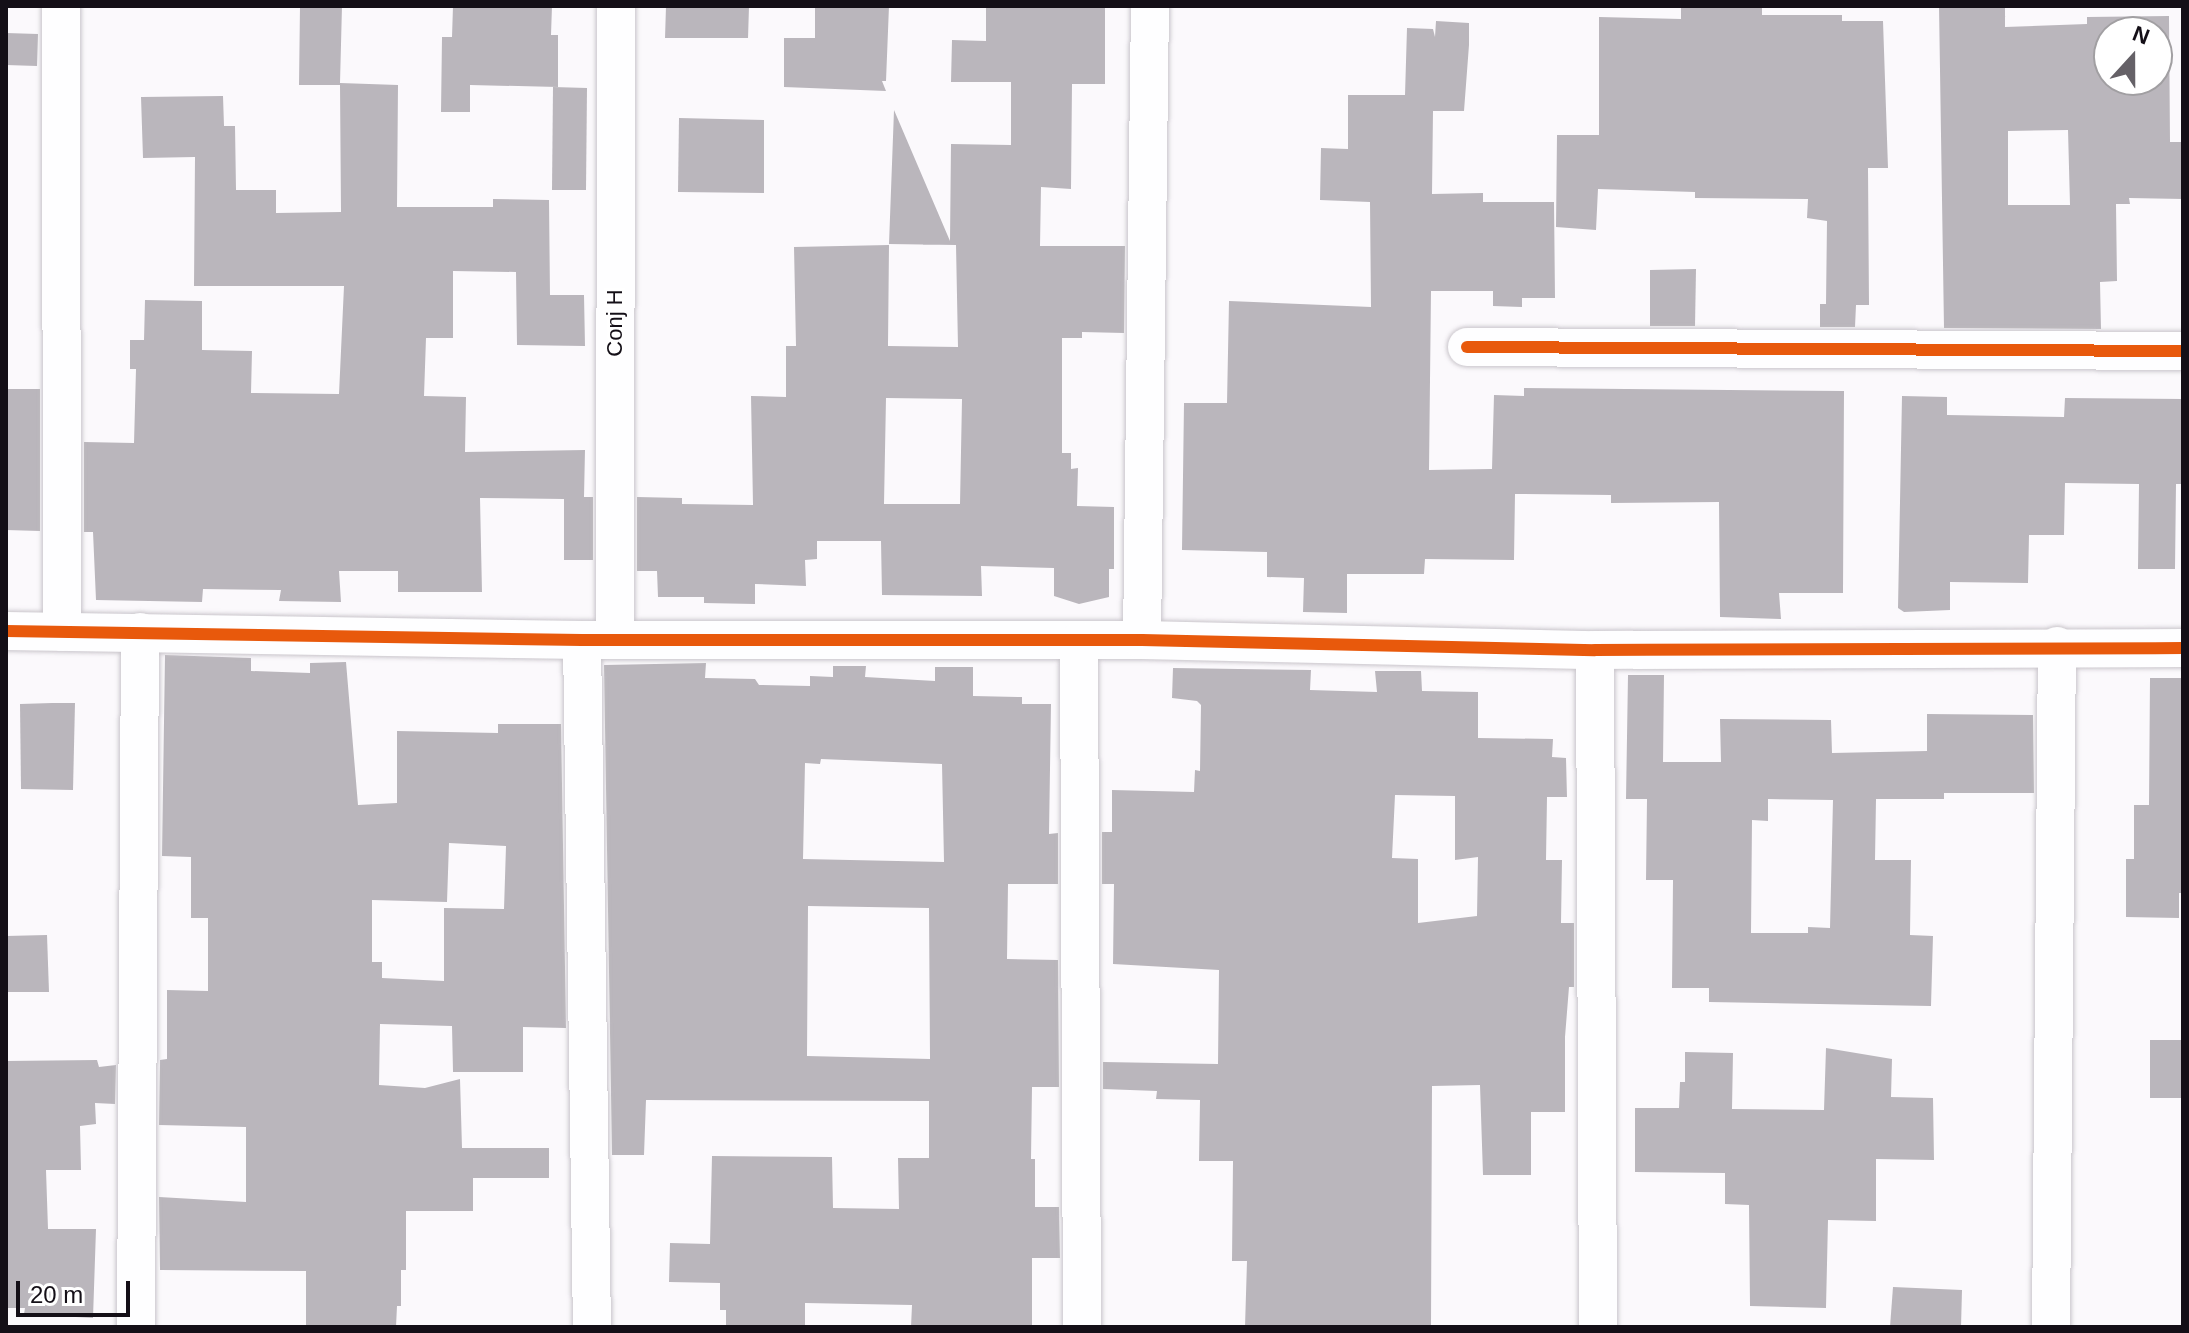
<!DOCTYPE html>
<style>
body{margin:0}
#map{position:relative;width:2189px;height:1333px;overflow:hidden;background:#fbf9fc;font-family:Helvetica,sans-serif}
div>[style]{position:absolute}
.building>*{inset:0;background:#bab6bc}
.roads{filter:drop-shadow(0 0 2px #c9c5cb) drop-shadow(0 0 2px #c9c5cb)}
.street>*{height:38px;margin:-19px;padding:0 19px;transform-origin:19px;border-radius:19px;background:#fefeff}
.cycleway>*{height:12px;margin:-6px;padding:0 6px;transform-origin:6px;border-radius:6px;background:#e8590c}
span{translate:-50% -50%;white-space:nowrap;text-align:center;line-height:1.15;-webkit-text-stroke:6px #fff;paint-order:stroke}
.street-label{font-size:22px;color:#140f17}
.frame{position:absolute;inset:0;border:8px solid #140f17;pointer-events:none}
.north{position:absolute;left:2093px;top:16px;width:80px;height:80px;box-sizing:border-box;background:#fff;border:2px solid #a19fa2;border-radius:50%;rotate:21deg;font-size:22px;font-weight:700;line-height:32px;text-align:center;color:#140f17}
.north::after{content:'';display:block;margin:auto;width:28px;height:36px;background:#656167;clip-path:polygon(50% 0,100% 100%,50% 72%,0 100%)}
.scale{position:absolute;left:16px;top:1281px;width:114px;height:36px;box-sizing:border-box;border:4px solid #140f17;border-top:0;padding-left:10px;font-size:24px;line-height:28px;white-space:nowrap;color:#140f17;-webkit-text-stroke:6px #fff;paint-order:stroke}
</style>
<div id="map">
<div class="building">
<i style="clip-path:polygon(300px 6px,342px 6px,340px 83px,398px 85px,397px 207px,493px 207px,493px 199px,549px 200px,550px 295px,584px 295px,585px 346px,517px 345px,516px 272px,453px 271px,453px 338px,426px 338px,424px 396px,466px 397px,465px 452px,585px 450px,584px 497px,593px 497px,593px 560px,564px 560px,564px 499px,480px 498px,482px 592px,398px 592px,398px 571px,339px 571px,341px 602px,279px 601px,281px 590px,203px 589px,202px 602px,96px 600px,93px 532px,84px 532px,84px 442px,134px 443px,136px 369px,130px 369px,130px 340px,144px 340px,145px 300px,202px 301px,202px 350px,252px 351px,251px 393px,339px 394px,344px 286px,194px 286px,195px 157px,143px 158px,141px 97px,223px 96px,224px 126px,235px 126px,236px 190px,276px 190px,276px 213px,341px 212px,340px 85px,299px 85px)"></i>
<i style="clip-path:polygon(453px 6px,552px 6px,551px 35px,558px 35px,558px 87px,470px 85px,470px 112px,441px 112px,442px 37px,452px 37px)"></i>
<i style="clip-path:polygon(666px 6px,749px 6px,748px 38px,665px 38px)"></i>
<i style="clip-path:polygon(815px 6px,889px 6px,886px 81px,882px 81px,886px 91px,784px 87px,784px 38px,815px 38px)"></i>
<i style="clip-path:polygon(evenodd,986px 6px,1105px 6px,1105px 84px,1072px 84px,1071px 189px,1041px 187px,1040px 246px,1125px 246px,1124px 333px,1082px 332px,1082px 338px,1062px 338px,1062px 453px,1071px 453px,1071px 469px,1078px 468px,1077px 506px,1114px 507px,1114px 569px,1109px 569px,1109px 597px,1079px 604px,1054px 596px,1054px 568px,981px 566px,982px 596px,882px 595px,881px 541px,817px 541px,817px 559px,805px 560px,806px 586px,755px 584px,755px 604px,704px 603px,704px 597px,658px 597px,657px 571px,637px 571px,637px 497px,682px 498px,682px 504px,753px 505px,751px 396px,786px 397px,786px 346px,796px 346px,794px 247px,889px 245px,888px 346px,958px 347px,956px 245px,889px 244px,894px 110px,950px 241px,951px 144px,1011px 145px,1011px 82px,951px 82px,952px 40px,986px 41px,986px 6px,886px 398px,962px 399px,960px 504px,884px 504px,886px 398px)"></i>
<i style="clip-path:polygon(1681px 6px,1762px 6px,1762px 15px,1842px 15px,1842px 21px,1883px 21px,1888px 168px,1868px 168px,1869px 305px,1856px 305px,1855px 327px,1820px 327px,1820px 304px,1826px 304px,1827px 221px,1807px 218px,1808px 199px,1695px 198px,1695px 192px,1598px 189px,1596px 230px,1556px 227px,1557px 135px,1599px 135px,1599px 17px,1681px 19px)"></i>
<i style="clip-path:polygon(evenodd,1939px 6px,2005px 6px,2005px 27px,2087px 24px,2087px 17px,2169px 16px,2170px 142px,2183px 142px,2183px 199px,2129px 198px,2130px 204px,2116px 204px,2117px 281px,2100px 282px,2101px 329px,1944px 328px,1939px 6px,2109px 32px,2157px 32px,2157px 80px,2109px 80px,2109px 32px,1939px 6px,2068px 130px,2070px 205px,2008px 205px,2008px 131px,2068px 130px)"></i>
<i style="clip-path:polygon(1436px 21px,1469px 23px,1469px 45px,1464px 111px,1433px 111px,1432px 194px,1483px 193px,1483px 202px,1554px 202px,1555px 298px,1522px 298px,1522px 307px,1493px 306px,1493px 291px,1431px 291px,1429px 470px,1492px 469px,1494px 395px,1524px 396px,1524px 388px,1844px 391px,1843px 593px,1779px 593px,1781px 619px,1720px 617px,1719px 502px,1611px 503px,1611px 495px,1515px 494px,1514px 560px,1425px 559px,1424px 574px,1347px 574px,1347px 613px,1303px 612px,1304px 578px,1267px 577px,1267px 552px,1182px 550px,1184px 403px,1227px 403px,1229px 301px,1371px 307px,1370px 202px,1320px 200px,1321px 148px,1348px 149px,1348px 95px,1405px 95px,1407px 28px,1433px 29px,1435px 37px)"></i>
<i style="clip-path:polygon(6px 33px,38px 34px,37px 66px,6px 65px)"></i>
<i style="clip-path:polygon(553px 87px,587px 88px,586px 190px,552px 190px)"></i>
<i style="clip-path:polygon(679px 118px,764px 120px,764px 193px,678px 192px)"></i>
<i style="clip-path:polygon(1696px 269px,1695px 326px,1650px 326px,1650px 270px)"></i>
<i style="clip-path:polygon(6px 389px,40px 389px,40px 531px,6px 530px)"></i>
<i style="clip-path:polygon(1902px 396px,1947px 397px,1947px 415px,2064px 417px,2065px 398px,2183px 399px,2183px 484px,2176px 484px,2175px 569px,2138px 569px,2139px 484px,2065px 483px,2064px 535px,2029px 535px,2028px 583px,1950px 582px,1950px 610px,1904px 612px,1898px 608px)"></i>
<i style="clip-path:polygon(evenodd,165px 655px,251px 658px,251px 671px,310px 673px,310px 663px,346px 662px,358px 805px,397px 803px,397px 731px,498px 733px,498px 724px,561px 724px,566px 1028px,523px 1027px,523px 1072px,453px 1072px,452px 1026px,380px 1024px,379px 1085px,425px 1088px,460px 1079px,462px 1148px,549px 1148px,549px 1178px,473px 1178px,473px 1211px,406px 1211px,406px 1270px,401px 1270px,401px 1306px,397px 1306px,396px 1327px,306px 1327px,306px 1271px,160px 1270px,159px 1197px,246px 1202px,246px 1127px,159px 1125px,160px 1060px,167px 1059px,167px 990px,208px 991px,208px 918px,191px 918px,191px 857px,162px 856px,165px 655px,449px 843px,506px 846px,504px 909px,444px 908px,444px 981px,382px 978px,382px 962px,372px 962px,372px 900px,447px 902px,449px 843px)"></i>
<i style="clip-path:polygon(evenodd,706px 663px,705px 678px,755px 679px,759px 685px,810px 686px,810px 676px,833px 677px,833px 666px,866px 666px,865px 677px,935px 681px,935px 667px,973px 667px,973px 696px,1022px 697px,1022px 704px,1051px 704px,1049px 834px,1058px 833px,1058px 884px,1008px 884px,1007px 959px,1058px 960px,1059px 1087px,1032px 1087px,1031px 1159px,1035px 1159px,1035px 1207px,1059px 1207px,1060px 1258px,1032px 1258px,1032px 1327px,911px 1327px,912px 1305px,805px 1303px,805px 1327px,726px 1327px,726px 1310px,720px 1310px,720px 1283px,669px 1282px,670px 1243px,710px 1244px,712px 1156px,832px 1157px,833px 1208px,899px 1209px,898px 1158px,929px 1158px,929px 1101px,646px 1100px,644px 1155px,612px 1155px,604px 665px,706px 663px,821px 759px,942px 764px,944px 862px,803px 859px,805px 763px,820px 764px,821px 759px,706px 663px,808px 906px,929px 908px,930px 1059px,807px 1056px,808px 906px)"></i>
<i style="clip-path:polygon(evenodd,1173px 668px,1311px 670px,1310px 690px,1377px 692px,1375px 671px,1421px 671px,1422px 691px,1478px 692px,1478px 738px,1553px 739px,1552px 757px,1566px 758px,1567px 797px,1547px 797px,1546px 860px,1562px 860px,1561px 923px,1574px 923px,1574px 987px,1569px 987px,1565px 1037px,1565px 1112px,1531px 1112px,1531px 1175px,1483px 1175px,1480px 1085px,1432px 1086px,1431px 1327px,1245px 1327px,1247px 1261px,1232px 1261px,1233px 1161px,1199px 1161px,1200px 1100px,1156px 1099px,1157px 1091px,1103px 1089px,1103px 1062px,1218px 1064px,1219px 970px,1113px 964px,1114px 884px,1102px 884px,1102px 832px,1112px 832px,1112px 790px,1194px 792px,1195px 770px,1200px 771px,1201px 705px,1197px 701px,1172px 698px,1173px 668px,1395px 795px,1455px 796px,1455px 860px,1478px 857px,1477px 916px,1418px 923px,1418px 859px,1392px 858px,1395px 795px)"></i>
<i style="clip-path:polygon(evenodd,1628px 675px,1664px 675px,1663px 762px,1721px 762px,1720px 719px,1831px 720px,1832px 753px,1927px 751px,1927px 714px,2033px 715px,2034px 793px,1944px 793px,1944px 799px,1876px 799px,1875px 860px,1911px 860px,1910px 935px,1933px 936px,1931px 1006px,1709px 1002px,1709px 988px,1672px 988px,1673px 880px,1646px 880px,1647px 799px,1626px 799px,1628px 675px,1768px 799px,1833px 800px,1830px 928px,1808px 927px,1808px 933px,1751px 933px,1752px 820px,1768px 821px,1768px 799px)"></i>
<i style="clip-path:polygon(2150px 678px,2183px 678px,2183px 893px,2179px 893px,2179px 918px,2126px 917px,2126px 859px,2134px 859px,2134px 805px,2149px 805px)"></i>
<i style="clip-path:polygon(52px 703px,75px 703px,73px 790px,21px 789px,20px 704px)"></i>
<i style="clip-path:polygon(47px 935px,49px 992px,6px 992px,6px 936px)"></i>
<i style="clip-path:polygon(2150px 1040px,2183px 1040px,2183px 1098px,2150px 1098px)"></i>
<i style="clip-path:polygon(1826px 1048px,1892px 1059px,1891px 1097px,1933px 1098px,1934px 1160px,1876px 1159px,1876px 1221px,1828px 1220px,1826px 1308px,1750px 1306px,1749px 1205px,1725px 1204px,1725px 1173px,1635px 1172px,1635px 1108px,1679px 1108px,1680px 1082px,1685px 1082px,1685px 1052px,1733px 1053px,1732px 1109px,1824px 1110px)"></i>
<i style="clip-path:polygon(97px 1060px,99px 1067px,116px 1065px,115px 1104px,95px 1103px,96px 1124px,80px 1126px,81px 1170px,46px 1170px,48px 1229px,96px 1229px,93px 1318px,24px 1314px,25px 1308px,6px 1308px,6px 1061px)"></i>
<i style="clip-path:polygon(1893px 1287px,1962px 1290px,1961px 1327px,1890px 1327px)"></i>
</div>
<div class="roads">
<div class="street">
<i style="left:61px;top:6px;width:626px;rotate:89.91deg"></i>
<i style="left:1467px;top:347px;width:716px;rotate:0.32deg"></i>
<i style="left:6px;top:631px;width:576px;rotate:0.9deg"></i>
<i style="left:582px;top:640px;width:560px"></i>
<i style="left:1142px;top:640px;width:453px;rotate:1.3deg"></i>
<i style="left:1595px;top:650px;width:588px;rotate:-0.19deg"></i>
<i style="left:615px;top:639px;width:633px;rotate:-89.91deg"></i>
<i style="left:582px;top:640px;width:687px;rotate:89.17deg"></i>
<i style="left:1142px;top:640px;width:634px;rotate:-89.28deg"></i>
<i style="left:1079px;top:641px;width:686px;rotate:89.75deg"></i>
<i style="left:1595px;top:650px;width:677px;rotate:89.75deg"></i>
<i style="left:136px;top:1327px;width:695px;rotate:-89.67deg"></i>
<i style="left:2051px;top:1327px;width:681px;rotate:-89.5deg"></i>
</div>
</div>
<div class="cycleway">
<i style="left:1467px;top:347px;width:716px;rotate:0.32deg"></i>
<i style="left:6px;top:631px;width:576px;rotate:0.9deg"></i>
<i style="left:582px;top:640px;width:560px"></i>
<i style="left:1142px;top:640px;width:453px;rotate:1.3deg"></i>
<i style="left:1595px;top:650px;width:588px;rotate:-0.19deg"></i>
</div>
<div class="street-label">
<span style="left:615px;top:323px;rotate:-90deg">Conj H</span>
</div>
<div class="frame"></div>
<div class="north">N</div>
<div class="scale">20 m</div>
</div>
